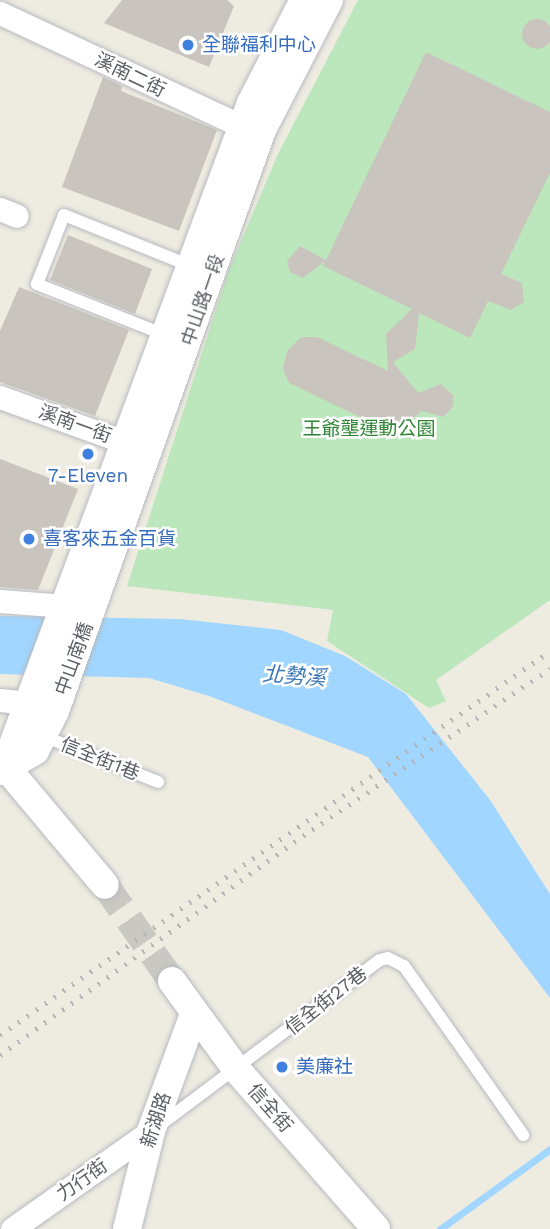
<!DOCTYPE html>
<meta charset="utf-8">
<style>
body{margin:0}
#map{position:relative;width:550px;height:1229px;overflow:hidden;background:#eeebe1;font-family:"Work Sans","Noto Sans TC",sans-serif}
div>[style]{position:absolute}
.green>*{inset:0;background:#bce7bc}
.water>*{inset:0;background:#a0d6ff}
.stream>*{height:7px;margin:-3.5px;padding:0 3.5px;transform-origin:3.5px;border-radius:3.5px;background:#a0d6ff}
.building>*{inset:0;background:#c9c5be}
.round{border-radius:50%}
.tertiary-tunnel>*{height:28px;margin-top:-14px;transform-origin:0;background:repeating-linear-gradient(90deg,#c9c8c2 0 28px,transparent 0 42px)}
.roads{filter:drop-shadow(0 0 2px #b7babf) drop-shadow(0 0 2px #b7babf)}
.service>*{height:12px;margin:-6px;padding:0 6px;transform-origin:6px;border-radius:6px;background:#fff}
.minor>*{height:23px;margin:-11.5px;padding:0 11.5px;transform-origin:11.5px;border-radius:11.5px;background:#fff}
.tertiary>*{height:28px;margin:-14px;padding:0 14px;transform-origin:14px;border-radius:14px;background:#fff}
.rail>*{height:5px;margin-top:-2.5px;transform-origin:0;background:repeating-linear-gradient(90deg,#b3b4b4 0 2px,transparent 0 11px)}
.dots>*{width:19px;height:19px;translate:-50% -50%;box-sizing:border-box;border:4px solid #fff;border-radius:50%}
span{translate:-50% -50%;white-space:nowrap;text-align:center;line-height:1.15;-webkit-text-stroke:5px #fff;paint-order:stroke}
.shop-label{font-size:19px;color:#366cbe}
.left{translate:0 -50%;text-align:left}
.street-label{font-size:19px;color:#5a5e63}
.park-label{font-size:19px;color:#2f8533}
.water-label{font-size:21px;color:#3876b7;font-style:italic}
</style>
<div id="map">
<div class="green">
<i style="clip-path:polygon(358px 0,550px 0,550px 600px,436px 680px,446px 701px,429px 708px,327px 641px,333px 610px,127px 586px,228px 272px,277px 156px)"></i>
</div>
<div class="water">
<i style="clip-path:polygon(0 616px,180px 619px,281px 630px,345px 656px,406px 694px,490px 800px,550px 894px,550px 998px,368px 757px,209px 696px,149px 678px,0 674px)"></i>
</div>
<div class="stream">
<i style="left:440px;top:1229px;width:136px;rotate:-36deg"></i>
</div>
<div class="building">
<i style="clip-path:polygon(122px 0,227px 0,234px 6px,209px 67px,104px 23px)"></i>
<i class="round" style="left:522px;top:19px;width:30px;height:30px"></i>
<i style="clip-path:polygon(426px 52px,550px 112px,550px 173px,501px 274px,522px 283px,524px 302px,511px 310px,488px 301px,470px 338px,419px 313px,415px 349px,393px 362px,418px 393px,441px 384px,453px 395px,454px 405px,444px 417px,421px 411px,403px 428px,387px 430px,289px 383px,283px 369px,287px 351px,301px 337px,317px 337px,388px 371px,386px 334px,412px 309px,323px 266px,324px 262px,303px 278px,290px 272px,287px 261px,300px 246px,326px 260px)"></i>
<i style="clip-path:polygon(103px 77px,122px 86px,121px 91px,217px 130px,179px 231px,62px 187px)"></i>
<i style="clip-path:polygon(68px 235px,152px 269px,135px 314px,50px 280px)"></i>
<i style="clip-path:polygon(19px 287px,129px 330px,95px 416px,0 382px,0 331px)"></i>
<i style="clip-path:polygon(0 459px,78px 489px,38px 590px,0 587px)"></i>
</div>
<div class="tertiary-tunnel">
<i style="left:105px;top:885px;width:117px;rotate:55.1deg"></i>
</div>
<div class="roads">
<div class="service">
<i style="left:165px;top:335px;width:138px;rotate:-158.3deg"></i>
<i style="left:37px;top:284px;width:74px;rotate:-68.6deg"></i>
<i style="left:64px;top:215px;width:137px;rotate:21.9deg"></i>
<i style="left:43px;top:736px;width:124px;rotate:21.8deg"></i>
<i style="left:160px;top:1125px;width:275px;rotate:-36.9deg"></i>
<i style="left:380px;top:960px;width:8px;rotate:-14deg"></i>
<i style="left:388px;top:958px;width:18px;rotate:27deg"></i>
<i style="left:404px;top:966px;width:207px;rotate:54.8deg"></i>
</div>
<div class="minor">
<i style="left:0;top:13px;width:285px;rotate:25.1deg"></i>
<i style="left:0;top:209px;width:18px;rotate:22deg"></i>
<i style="left:0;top:397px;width:150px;rotate:19.9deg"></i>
<i style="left:0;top:601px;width:79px;rotate:4.3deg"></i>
<i style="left:0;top:700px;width:29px;rotate:6deg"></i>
<i style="left:12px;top:1229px;width:170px;rotate:-35.2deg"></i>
</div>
<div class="tertiary">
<i style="left:5px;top:766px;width:707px;rotate:-69.64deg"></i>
<i style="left:251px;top:103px;width:116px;rotate:-62.8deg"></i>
<i style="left:5px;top:766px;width:155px;rotate:50deg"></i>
<i style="left:0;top:771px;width:40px;rotate:-29.7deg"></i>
<i style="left:35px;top:751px;width:45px;rotate:-63.4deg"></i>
<i style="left:55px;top:711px;width:617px;rotate:-70.39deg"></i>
<i style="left:262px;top:130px;width:146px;rotate:-62.7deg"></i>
<i style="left:172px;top:981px;width:110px;rotate:53.9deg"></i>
<i style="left:237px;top:1070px;width:211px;rotate:48.8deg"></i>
<i style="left:127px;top:1229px;width:101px;rotate:-76.2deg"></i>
<i style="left:151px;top:1131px;width:125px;rotate:-69.8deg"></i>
</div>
</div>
<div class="rail">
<i style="left:0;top:1035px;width:671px;rotate:-34.92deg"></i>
<i style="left:0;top:1055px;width:363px;rotate:-35.9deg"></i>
<i style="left:294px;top:842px;width:309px;rotate:-34.1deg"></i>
</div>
<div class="dots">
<i style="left:188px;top:45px;background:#3f7fe0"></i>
<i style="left:88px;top:454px;background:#3f7fe0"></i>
<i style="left:29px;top:539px;background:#3f7fe0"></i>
<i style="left:282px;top:1067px;background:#3f7fe0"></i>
</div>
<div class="shop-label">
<span class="left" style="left:202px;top:45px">全聯福利中心</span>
<span style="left:88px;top:476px">7-Eleven</span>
<span class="left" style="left:43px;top:539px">喜客來五金百貨</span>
<span class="left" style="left:296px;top:1067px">美廉社</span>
</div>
<div class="street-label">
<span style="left:130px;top:75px;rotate:26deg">溪南二街</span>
<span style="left:203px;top:300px;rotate:-71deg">中山路一段</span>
<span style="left:75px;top:424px;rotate:20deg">溪南一街</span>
<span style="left:74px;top:659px;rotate:-70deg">中山南橋</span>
<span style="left:100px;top:759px;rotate:22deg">信全街1巷</span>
<span style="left:326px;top:1001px;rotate:-38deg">信全街27巷</span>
<span style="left:270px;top:1108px;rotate:49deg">信全街</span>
<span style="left:156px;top:1120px;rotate:-72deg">新湖路</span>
<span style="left:82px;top:1180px;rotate:-35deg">力行街</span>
</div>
<div class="park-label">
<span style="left:369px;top:429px">王爺壟運動公園</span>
</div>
<div class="water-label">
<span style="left:294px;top:676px;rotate:4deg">北勢溪</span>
</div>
</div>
